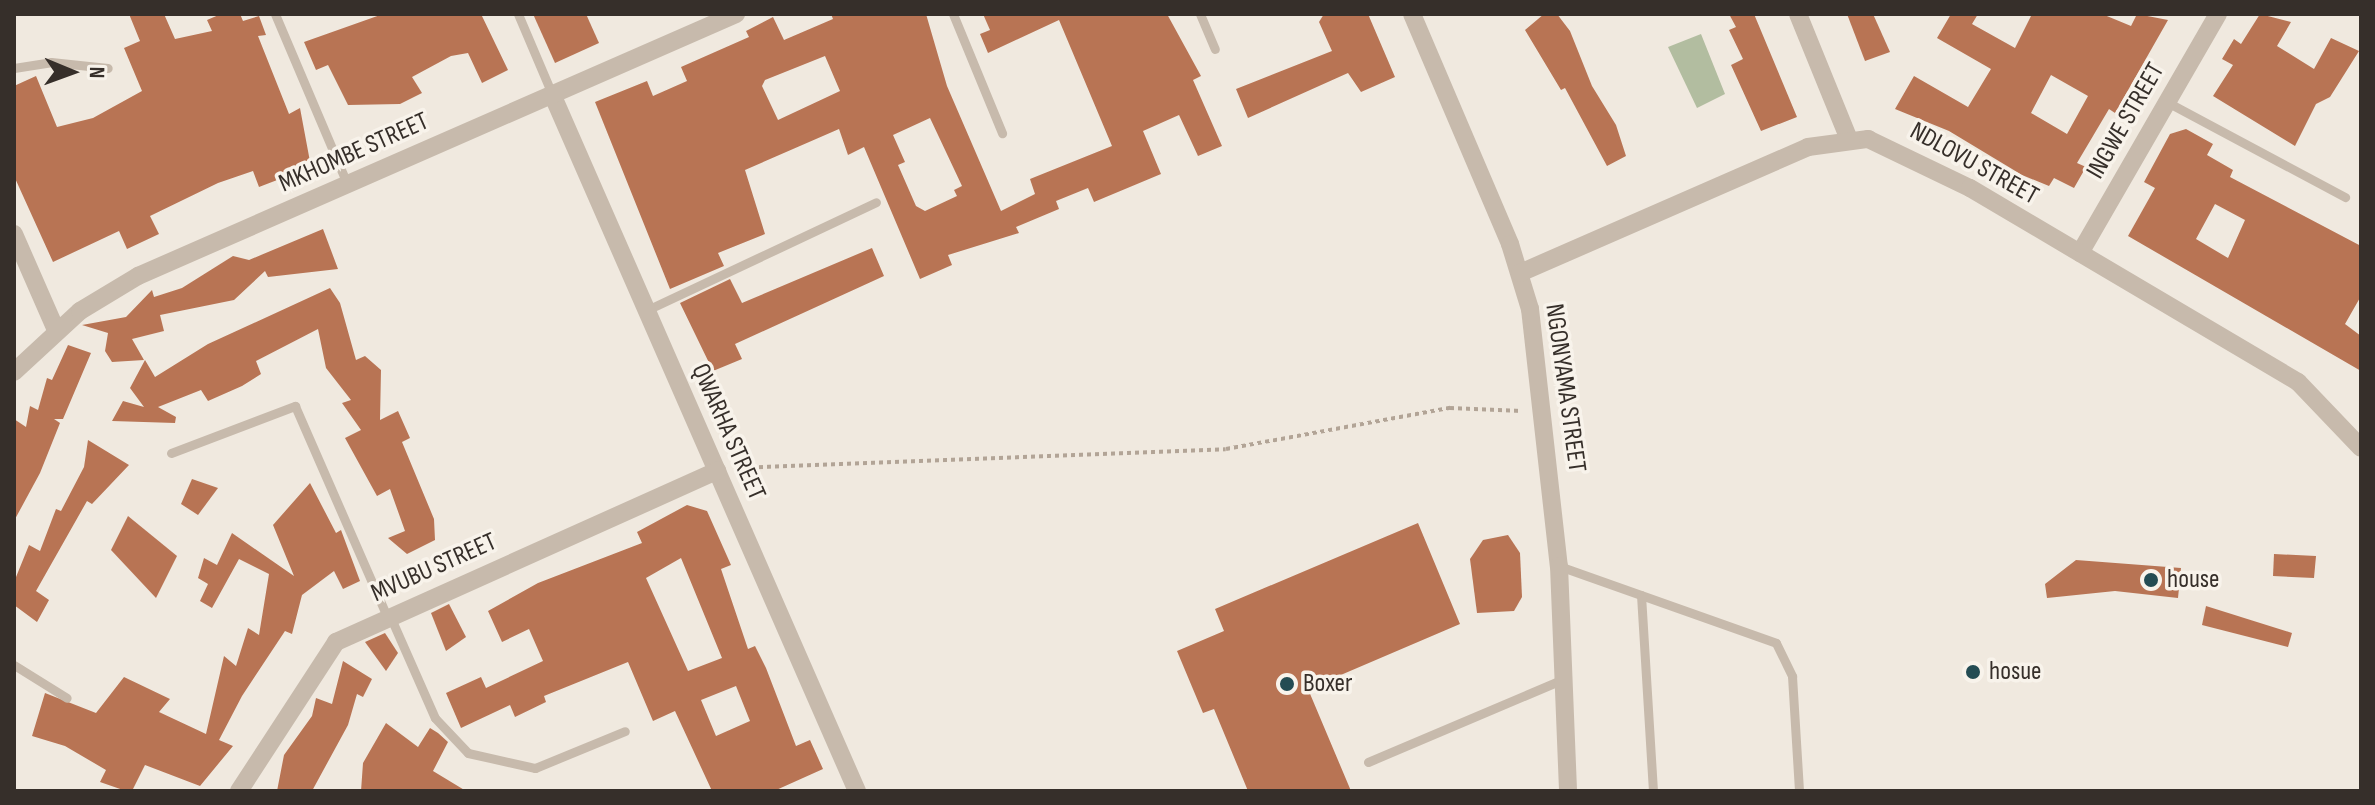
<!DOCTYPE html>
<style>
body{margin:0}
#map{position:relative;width:2375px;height:805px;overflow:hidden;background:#f0e9df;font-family:"Sofia Sans Condensed",sans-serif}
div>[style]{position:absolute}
.green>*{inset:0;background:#b2bda0}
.building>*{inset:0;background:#b87454}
.path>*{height:4px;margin-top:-2px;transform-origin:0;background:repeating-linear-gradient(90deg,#b2a496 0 4px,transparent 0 8px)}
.lane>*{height:9px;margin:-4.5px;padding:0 4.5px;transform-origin:4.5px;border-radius:4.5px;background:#c7baac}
.street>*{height:18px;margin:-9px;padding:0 9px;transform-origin:9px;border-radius:9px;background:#c7baac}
.dots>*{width:22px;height:22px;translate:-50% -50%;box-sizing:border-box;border:4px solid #f8f3eb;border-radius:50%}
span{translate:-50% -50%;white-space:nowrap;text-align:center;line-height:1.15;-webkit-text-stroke:7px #f8f3eb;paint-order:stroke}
.street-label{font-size:26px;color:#362f2a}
.poi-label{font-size:26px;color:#362f2a}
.left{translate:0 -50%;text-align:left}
.frame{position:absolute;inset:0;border:16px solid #362f2a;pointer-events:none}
.north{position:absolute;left:32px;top:32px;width:80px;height:80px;-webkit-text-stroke:6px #f8f3eb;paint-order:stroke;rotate:91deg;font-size:22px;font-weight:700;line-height:32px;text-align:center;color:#362f2a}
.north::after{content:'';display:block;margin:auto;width:28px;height:36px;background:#362f2a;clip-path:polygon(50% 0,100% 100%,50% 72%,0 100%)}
</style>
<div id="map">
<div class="green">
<i style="clip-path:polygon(1701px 34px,1725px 94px,1697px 108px,1668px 47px)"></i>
</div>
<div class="building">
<i style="clip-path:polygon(129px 14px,164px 14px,175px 39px,212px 31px,207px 20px,221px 14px,240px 14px,243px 21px,259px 16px,266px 35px,258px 36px,289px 114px,300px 108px,311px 167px,259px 187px,253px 171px,218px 183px,150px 216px,159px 234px,127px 249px,119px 231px,53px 262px,14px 176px,14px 86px,36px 76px,57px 127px,93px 118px,142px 91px,124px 48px,140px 41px)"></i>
<i style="clip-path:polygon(383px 14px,481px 14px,508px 70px,482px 83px,468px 53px,451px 56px,412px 77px,422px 93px,400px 104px,348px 105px,328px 65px,316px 70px,304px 42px)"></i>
<i style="clip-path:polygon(533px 14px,586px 14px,599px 43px,555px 63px)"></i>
<i style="clip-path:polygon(evenodd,831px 14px,926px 14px,947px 86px,1001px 211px,1035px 194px,1030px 179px,1112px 146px,1059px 20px,988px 53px,980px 34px,990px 30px,983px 14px,1167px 14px,1201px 76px,1193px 80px,1222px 146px,1198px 156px,1179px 115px,1143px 131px,1161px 174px,1094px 202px,1088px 188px,1056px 201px,1059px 209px,1016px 227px,1019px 233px,948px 255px,952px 265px,920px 279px,864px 147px,848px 155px,839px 129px,745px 170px,765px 234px,718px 253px,724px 266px,670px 289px,595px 102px,647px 81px,653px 96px,687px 81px,681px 67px,749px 37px,746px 31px,773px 17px,784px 40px,833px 19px,831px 14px,825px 56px,840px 91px,778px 120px,762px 86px,765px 80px,825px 56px,831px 14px,930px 118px,962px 186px,954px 190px,957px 196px,925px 211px,916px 206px,898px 165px,905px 162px,893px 135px,930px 118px)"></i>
<i style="clip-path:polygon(1324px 14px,1368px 14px,1395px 77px,1361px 92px,1348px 73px,1248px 118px,1236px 89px,1332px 51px,1319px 22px)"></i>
<i style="clip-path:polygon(1544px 14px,1557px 14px,1570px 31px,1592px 86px,1616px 125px,1626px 156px,1607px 166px,1565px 88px,1561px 90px,1525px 30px)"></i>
<i style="clip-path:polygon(1729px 14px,1754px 14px,1797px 117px,1761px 131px,1731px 65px,1743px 59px,1729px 30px,1736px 27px)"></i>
<i style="clip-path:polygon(1847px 14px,1873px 14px,1890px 52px,1865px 61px)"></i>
<i style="clip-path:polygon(evenodd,1951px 14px,1978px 14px,1972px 24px,2015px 48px,2032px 14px,2102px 14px,2131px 26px,2137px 14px,2168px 20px,2115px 113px,2109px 109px,2077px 163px,2086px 167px,2074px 188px,2054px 178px,2049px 186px,2022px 175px,1949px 131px,1895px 109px,1914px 76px,1968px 107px,1991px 69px,1937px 38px,1951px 14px,2051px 75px,2088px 96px,2067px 134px,2031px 113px,2051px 75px)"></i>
<i style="clip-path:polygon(2260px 14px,2291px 22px,2277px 46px,2314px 69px,2331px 38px,2359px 51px,2330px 97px,2316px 104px,2295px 146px,2213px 96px,2233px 65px,2222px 59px,2234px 39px,2241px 44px)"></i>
<i style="clip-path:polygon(evenodd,2186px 129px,2213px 144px,2207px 155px,2233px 170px,2230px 177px,2361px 246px,2361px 296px,2345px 324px,2361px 336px,2361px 371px,2128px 236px,2155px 188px,2144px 182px,2170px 134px,2186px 129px,2215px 204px,2245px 220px,2228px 258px,2196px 239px,2215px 204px)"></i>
<i style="clip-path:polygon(323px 229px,338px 269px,268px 277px,265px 271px,234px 300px,160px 315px,164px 331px,132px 339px,144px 360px,112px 362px,105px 351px,108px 333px,82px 325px,126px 317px,152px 290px,154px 297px,182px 288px,233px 256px,249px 260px)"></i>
<i style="clip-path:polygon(872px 248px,884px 276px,735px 344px,742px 359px,713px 371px,680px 303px,730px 279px,742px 303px)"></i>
<i style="clip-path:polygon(330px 288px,340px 303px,356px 360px,365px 356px,381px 370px,380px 420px,398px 411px,410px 438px,402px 442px,434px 519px,435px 540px,407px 554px,388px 538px,405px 531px,390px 489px,377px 496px,345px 438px,361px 430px,342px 403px,351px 400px,326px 368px,318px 329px,256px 361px,261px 374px,242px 386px,208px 401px,201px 390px,158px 407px,176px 417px,175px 423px,112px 421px,123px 401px,144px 407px,130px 388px,145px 360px,155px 377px,208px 344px)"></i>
<i style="clip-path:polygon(68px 345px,91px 353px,63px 419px,54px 419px,60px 423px,40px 473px,14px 521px,14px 419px,26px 427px,30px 406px,38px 410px,47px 378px,52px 380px)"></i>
<i style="clip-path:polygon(88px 440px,129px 465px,92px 504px,87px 501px,36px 591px,49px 600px,37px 622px,14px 605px,14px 582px,29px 545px,40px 551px,56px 509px,61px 511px,84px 467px)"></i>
<i style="clip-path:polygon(192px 479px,218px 488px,198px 515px,181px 504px)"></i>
<i style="clip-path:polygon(310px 483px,336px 533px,341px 530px,360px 581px,343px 589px,334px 571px,302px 595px,292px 634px,285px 631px,242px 696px,219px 740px,233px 746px,200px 786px,145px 765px,132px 791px,126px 791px,100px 782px,106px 770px,65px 746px,32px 736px,45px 693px,96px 713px,124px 677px,170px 699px,159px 712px,206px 734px,224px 656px,236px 666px,248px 628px,259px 635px,269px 574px,239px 559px,212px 608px,200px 601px,208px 584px,198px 578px,204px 558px,217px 565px,232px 533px,294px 576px,273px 525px)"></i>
<i style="clip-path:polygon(evenodd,687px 505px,707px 511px,731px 565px,721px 569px,748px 649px,755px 646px,766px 668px,796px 746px,810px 740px,823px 769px,774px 791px,712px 791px,675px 711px,653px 721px,628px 662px,544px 696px,546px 702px,515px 717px,510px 705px,461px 728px,446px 693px,481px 677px,486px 688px,543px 661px,529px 629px,502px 642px,488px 611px,538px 583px,642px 543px,637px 532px,687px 505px,681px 558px,722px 658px,688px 671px,646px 578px,681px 558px,687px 505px,736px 686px,750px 721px,716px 736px,701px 700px,736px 686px)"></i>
<i style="clip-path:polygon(128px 516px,177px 556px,156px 598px,111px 550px)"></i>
<i style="clip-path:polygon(1418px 523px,1460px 624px,1308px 689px,1351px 791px,1248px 791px,1214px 709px,1203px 713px,1177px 651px,1224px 631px,1215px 609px)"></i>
<i style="clip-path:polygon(1508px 535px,1520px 553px,1522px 597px,1514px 611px,1477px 613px,1470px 559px,1483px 540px)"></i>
<i style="clip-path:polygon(2274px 554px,2316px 556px,2314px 578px,2273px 576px)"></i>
<i style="clip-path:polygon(2076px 560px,2181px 568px,2178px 598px,2115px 591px,2047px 598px,2045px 584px)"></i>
<i style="clip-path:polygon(449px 604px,466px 637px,446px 651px,431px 613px)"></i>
<i style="clip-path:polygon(2206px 606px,2292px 633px,2288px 647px,2202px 625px)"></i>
<i style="clip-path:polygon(385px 633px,398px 653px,386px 671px,365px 642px)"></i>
<i style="clip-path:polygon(343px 661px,372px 679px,363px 697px,357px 694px,348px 725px,312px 791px,277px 791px,284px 755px,312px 716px,316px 698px,332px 704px)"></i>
<i style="clip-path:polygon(386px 723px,418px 747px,430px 728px,438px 733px,448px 742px,433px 771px,466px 791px,361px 791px,363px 763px)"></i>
</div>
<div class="path">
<i style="left:735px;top:468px;width:491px;rotate:-2.2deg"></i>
<i style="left:1226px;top:449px;width:228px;rotate:-10.4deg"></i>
<i style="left:1450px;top:408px;width:72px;rotate:2.4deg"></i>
</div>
<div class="lane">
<i style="left:275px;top:14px;width:185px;rotate:67deg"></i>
<i style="left:518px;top:14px;width:87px;rotate:67deg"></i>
<i style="left:953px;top:14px;width:129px;rotate:67.6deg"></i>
<i style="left:1200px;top:14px;width:38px;rotate:67deg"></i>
<i style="left:14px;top:68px;width:37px;rotate:-9deg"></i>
<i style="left:51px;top:62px;width:57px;rotate:6deg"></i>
<i style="left:2167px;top:102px;width:202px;rotate:28.1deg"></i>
<i style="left:647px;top:310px;width:253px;rotate:-25.2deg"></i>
<i style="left:171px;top:453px;width:133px;rotate:-20.8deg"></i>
<i style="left:295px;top:406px;width:230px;rotate:66.4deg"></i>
<i style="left:1559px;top:566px;width:230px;rotate:19.5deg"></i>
<i style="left:1776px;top:643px;width:37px;rotate:64deg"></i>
<i style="left:1792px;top:676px;width:115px;rotate:86.5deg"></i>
<i style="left:1641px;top:595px;width:196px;rotate:86.5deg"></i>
<i style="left:390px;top:616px;width:111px;rotate:66.2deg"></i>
<i style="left:435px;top:718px;width:48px;rotate:46.7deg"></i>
<i style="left:468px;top:753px;width:69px;rotate:12.6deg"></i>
<i style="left:535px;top:768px;width:97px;rotate:-22.3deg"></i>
<i style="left:14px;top:665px;width:62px;rotate:31.9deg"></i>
<i style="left:1368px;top:762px;width:215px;rotate:-23deg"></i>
</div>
<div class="street">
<i style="left:1412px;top:14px;width:250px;rotate:66.9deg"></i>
<i style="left:1510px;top:244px;width:68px;rotate:72.9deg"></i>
<i style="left:1530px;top:309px;width:259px;rotate:83.6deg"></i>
<i style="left:1559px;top:566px;width:225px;rotate:87.7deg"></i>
<i style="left:1798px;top:14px;width:133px;rotate:67.9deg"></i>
<i style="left:552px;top:94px;width:761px;rotate:66.37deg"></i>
<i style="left:14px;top:234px;width:105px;rotate:66.4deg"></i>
<i style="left:2080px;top:253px;width:276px;rotate:-60deg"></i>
<i style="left:1520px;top:273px;width:314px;rotate:-23.6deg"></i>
<i style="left:1808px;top:147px;width:61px;rotate:-7.6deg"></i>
<i style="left:1868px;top:139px;width:113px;rotate:25.7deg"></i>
<i style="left:1970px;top:188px;width:381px;rotate:30.6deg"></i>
<i style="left:2298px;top:382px;width:91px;rotate:46.3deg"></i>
<i style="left:14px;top:372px;width:90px;rotate:-42.7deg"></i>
<i style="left:80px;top:311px;width:68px;rotate:-31.1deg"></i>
<i style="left:138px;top:276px;width:653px;rotate:-23.66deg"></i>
<i style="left:239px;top:791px;width:178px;rotate:-56.9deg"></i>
<i style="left:336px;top:642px;width:418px;rotate:-24.2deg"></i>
</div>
<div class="dots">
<i style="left:2151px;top:580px;background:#244c53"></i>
<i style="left:1973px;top:672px;background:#244c53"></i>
<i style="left:1287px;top:684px;background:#244c53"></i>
</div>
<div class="street-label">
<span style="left:2126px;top:121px;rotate:-60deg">INGWE STREET</span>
<span style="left:354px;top:153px;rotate:-24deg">MKHOMBE STREET</span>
<span style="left:1974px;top:164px;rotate:29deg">NDLOVU STREET</span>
<span style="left:1565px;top:388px;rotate:82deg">NGONYAMA STREET</span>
<span style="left:728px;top:432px;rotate:66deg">QWARHA STREET</span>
<span style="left:434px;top:568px;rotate:-24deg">MVUBU STREET</span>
</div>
<div class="poi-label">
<span class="left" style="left:2167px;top:580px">house</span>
<span class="left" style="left:1989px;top:672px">hosue</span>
<span class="left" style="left:1303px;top:684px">Boxer</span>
</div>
<div class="frame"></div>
<div class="north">N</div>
</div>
